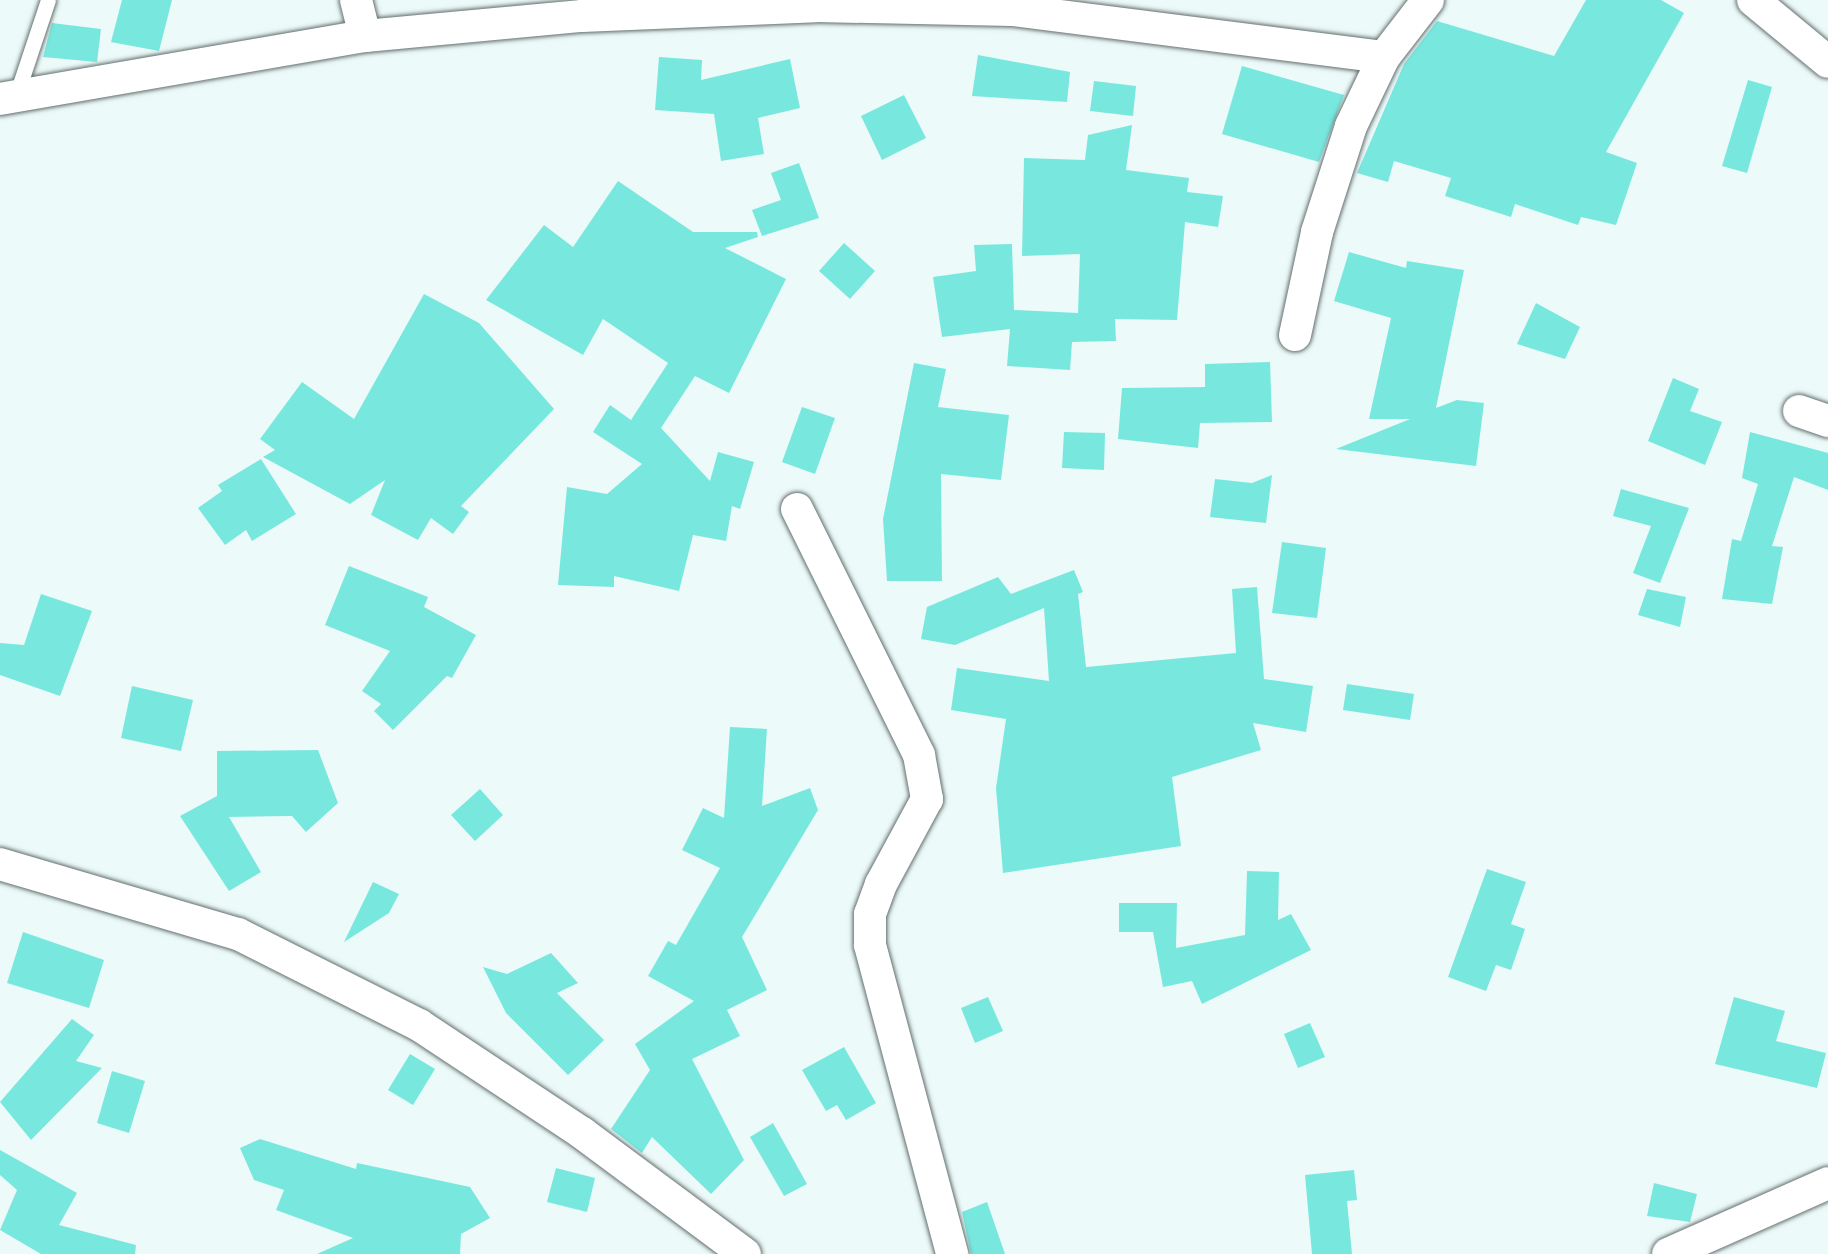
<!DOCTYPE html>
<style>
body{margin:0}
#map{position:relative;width:1828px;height:1254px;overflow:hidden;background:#ecfaf9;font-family:Ubuntu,sans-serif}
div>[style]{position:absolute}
.building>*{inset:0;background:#78e8df}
.roads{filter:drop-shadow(0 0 2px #636f6e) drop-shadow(0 0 2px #636f6e)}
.lane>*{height:15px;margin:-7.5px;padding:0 7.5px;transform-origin:7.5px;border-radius:7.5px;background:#fff}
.street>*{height:32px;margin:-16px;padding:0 16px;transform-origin:16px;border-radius:16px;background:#fff}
span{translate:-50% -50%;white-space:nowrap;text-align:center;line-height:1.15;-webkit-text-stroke:10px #fff;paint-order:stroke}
</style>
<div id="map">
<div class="building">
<i style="clip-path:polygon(122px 0,172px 0,159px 51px,111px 42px)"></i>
<i style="clip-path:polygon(1586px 0,1661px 0,1684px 13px,1606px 152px,1637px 163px,1616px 225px,1581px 217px,1578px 225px,1515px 204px,1511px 217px,1445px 196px,1451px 178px,1394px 161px,1388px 182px,1357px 173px,1404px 64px,1437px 21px,1554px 56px)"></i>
<i style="clip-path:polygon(52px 23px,101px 29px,97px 62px,43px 57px)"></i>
<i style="clip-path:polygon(978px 55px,1070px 72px,1067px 102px,972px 96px)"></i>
<i style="clip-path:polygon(659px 57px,702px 60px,701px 80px,790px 59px,800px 108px,758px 118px,764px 154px,721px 161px,714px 114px,655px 110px)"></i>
<i style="clip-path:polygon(1242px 66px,1344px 95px,1319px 162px,1222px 134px)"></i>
<i style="clip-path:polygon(1748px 80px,1772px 87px,1747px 173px,1722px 166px)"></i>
<i style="clip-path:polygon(1094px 81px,1136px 86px,1133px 116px,1090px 111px)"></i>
<i style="clip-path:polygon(904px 95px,926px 138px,882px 160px,861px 116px)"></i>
<i style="clip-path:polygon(1132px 125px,1126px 170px,1189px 178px,1187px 192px,1223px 196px,1218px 227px,1185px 222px,1177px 320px,1115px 319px,1116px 341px,1072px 342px,1070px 370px,1007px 366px,1010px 329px,942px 337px,933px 277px,976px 271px,974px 245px,1012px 244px,1014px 310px,1078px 313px,1080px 254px,1022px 256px,1024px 158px,1085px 160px,1088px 135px)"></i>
<i style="clip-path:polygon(799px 163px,819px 218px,762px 236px,752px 210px,781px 200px,771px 173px)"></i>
<i style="clip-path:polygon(618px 181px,693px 232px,757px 232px,758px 237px,725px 248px,786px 279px,729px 393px,695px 376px,661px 428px,710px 481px,718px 452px,754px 462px,740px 509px,732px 506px,726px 541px,693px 535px,679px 591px,614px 576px,614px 587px,558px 585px,567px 487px,607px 494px,642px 464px,593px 432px,610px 405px,631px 420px,668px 363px,603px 319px,583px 355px,486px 300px,544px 225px,573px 247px)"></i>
<i style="clip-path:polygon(844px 243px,875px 271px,850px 299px,819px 271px)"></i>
<i style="clip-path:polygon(1349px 252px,1406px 268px,1407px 261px,1464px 270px,1436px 408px,1457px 400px,1484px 403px,1476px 466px,1336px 449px,1410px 419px,1369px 419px,1391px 318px,1334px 301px)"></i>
<i style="clip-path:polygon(424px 294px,479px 323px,554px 409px,461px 506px,469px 512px,453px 534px,431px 518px,418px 540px,371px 515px,385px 480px,350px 504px,263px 457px,275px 450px,260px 439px,302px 382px,354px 419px)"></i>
<i style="clip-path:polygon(1536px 303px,1580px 327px,1565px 359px,1517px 344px)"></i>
<i style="clip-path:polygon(1270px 362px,1272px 422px,1200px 423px,1198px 448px,1118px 439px,1122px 388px,1205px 387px,1205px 364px)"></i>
<i style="clip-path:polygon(914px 363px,946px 369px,938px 407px,1009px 415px,1001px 480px,941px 474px,942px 581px,887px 581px,883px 519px)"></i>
<i style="clip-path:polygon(1673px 378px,1699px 389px,1690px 411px,1722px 422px,1705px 465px,1648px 441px)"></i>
<i style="clip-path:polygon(802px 407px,835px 418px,815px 474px,782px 462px)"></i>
<i style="clip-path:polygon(1064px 432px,1105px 433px,1104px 470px,1062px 468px)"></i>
<i style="clip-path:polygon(1750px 432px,1828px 453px,1828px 490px,1794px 477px,1772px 546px,1783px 547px,1772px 604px,1722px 599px,1732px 539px,1741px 541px,1758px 484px,1742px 478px)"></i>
<i style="clip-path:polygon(261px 459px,296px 514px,252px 541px,246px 530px,225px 545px,198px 508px,222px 491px,218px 485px)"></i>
<i style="clip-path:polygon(1272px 475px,1266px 523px,1210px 517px,1215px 479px,1252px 483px)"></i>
<i style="clip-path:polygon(1621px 489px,1689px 508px,1660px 583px,1633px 573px,1651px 526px,1613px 516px)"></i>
<i style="clip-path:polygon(1282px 542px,1326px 548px,1317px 618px,1272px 613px)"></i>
<i style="clip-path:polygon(349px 566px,428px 597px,424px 607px,476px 635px,452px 678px,447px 676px,393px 730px,374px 711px,381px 704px,362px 691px,390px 651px,325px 625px)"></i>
<i style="clip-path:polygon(1074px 570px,1083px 592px,1078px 594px,1086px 667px,1236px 653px,1232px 589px,1257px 587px,1264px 679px,1313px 686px,1306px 732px,1253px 723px,1261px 750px,1172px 777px,1181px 846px,1003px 873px,996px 788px,1006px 719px,951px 710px,957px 668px,1049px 681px,1044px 608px,955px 645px,921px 639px,927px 607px,998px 577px,1011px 594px)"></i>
<i style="clip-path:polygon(1647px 589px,1686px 597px,1680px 627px,1638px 615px)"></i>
<i style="clip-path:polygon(41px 594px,92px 611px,60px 696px,0 675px,0 643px,24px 645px)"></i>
<i style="clip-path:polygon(1347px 684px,1414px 694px,1410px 720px,1343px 710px)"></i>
<i style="clip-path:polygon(132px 686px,193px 700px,181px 751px,121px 738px)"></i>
<i style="clip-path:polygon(730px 727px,767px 729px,762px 806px,810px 788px,818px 810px,742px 937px,767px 990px,727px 1010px,740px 1036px,692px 1059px,744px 1160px,711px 1194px,652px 1137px,642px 1153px,611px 1129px,650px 1070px,635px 1044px,694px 1001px,648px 976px,668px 941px,676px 945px,720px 868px,682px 850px,703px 808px,724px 818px)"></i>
<i style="clip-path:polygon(318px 750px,338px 803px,306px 832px,292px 816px,229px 817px,261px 872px,229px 891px,180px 816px,217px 796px,217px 751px)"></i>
<i style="clip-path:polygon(480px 789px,503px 815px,475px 841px,451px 815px)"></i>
<i style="clip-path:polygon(1487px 869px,1526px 882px,1511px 924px,1525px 929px,1511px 970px,1496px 965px,1486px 991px,1448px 977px)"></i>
<i style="clip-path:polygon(1247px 871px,1279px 872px,1278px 920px,1291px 914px,1311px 950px,1202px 1004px,1192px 981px,1163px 987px,1153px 932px,1119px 932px,1119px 903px,1177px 903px,1176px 948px,1245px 935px)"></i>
<i style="clip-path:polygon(373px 882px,399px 894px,389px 913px,344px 942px)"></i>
<i style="clip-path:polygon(23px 932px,104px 960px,89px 1008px,7px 983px)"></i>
<i style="clip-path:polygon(551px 953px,578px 983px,557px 993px,604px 1040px,568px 1075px,506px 1013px,483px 967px,507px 974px)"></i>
<i style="clip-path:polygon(988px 997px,1003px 1031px,975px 1043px,961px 1008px)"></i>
<i style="clip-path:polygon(1734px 997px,1785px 1011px,1776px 1041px,1826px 1053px,1817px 1088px,1715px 1064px)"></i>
<i style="clip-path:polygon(72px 1019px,94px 1035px,76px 1061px,102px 1068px,31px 1140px,0 1102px)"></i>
<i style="clip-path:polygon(1310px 1023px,1325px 1057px,1298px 1068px,1284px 1034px)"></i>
<i style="clip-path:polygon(844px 1047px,876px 1103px,846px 1120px,837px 1105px,826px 1111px,802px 1070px)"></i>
<i style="clip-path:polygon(410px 1054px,435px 1069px,413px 1105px,388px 1090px)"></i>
<i style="clip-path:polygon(112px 1071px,145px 1081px,129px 1133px,97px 1123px)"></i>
<i style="clip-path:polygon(773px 1123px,807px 1184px,784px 1196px,750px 1137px)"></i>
<i style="clip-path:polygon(260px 1139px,356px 1169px,357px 1163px,470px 1187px,490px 1218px,461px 1234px,460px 1254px,317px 1254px,353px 1238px,276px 1210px,284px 1190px,254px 1180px,240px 1148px)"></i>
<i style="clip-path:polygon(0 1150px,77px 1193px,59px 1225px,136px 1245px,135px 1254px,41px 1254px,0 1230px,17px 1190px,0 1175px)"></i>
<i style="clip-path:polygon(556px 1168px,595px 1178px,587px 1212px,547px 1202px)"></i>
<i style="clip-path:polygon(1354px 1170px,1357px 1200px,1347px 1201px,1352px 1254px,1312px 1254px,1305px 1175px)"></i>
<i style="clip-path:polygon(1654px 1183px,1697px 1194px,1690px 1222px,1647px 1216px)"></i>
<i style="clip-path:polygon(987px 1202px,1005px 1254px,971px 1254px,962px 1212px)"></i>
</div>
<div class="roads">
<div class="lane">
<i style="left:16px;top:96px;width:101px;rotate:-71.6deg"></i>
</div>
<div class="street">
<i style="left:356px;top:0;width:37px;rotate:76deg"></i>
<i style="left:1753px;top:0;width:97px;rotate:39.6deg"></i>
<i style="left:0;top:99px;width:370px;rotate:-9.8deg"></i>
<i style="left:365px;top:36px;width:218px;rotate:-5.3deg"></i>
<i style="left:582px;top:16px;width:234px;rotate:-2.4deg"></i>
<i style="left:816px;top:6px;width:196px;rotate:1.2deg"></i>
<i style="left:1012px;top:10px;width:375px;rotate:7.2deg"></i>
<i style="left:1295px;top:335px;width:105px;rotate:-77.9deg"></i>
<i style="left:1317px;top:232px;width:111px;rotate:-72.2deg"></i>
<i style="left:1351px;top:126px;width:76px;rotate:-64.4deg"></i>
<i style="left:1384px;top:57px;width:72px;rotate:-52.3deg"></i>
<i style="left:1799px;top:411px;width:31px;rotate:19deg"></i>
<i style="left:797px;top:509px;width:275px;rotate:63.6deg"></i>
<i style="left:919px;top:755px;width:45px;rotate:79.7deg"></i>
<i style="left:927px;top:799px;width:97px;rotate:118.4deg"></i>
<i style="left:881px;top:884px;width:32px;rotate:110deg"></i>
<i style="left:870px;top:914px;width:31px;rotate:90deg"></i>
<i style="left:870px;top:945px;width:320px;rotate:75.1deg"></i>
<i style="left:0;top:864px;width:248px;rotate:16.4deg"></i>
<i style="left:238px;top:934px;width:203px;rotate:26.7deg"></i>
<i style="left:419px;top:1025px;width:196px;rotate:33.5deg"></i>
<i style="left:582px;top:1133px;width:203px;rotate:36.6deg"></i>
<i style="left:1668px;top:1254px;width:175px;rotate:-23.9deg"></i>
</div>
</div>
</div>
